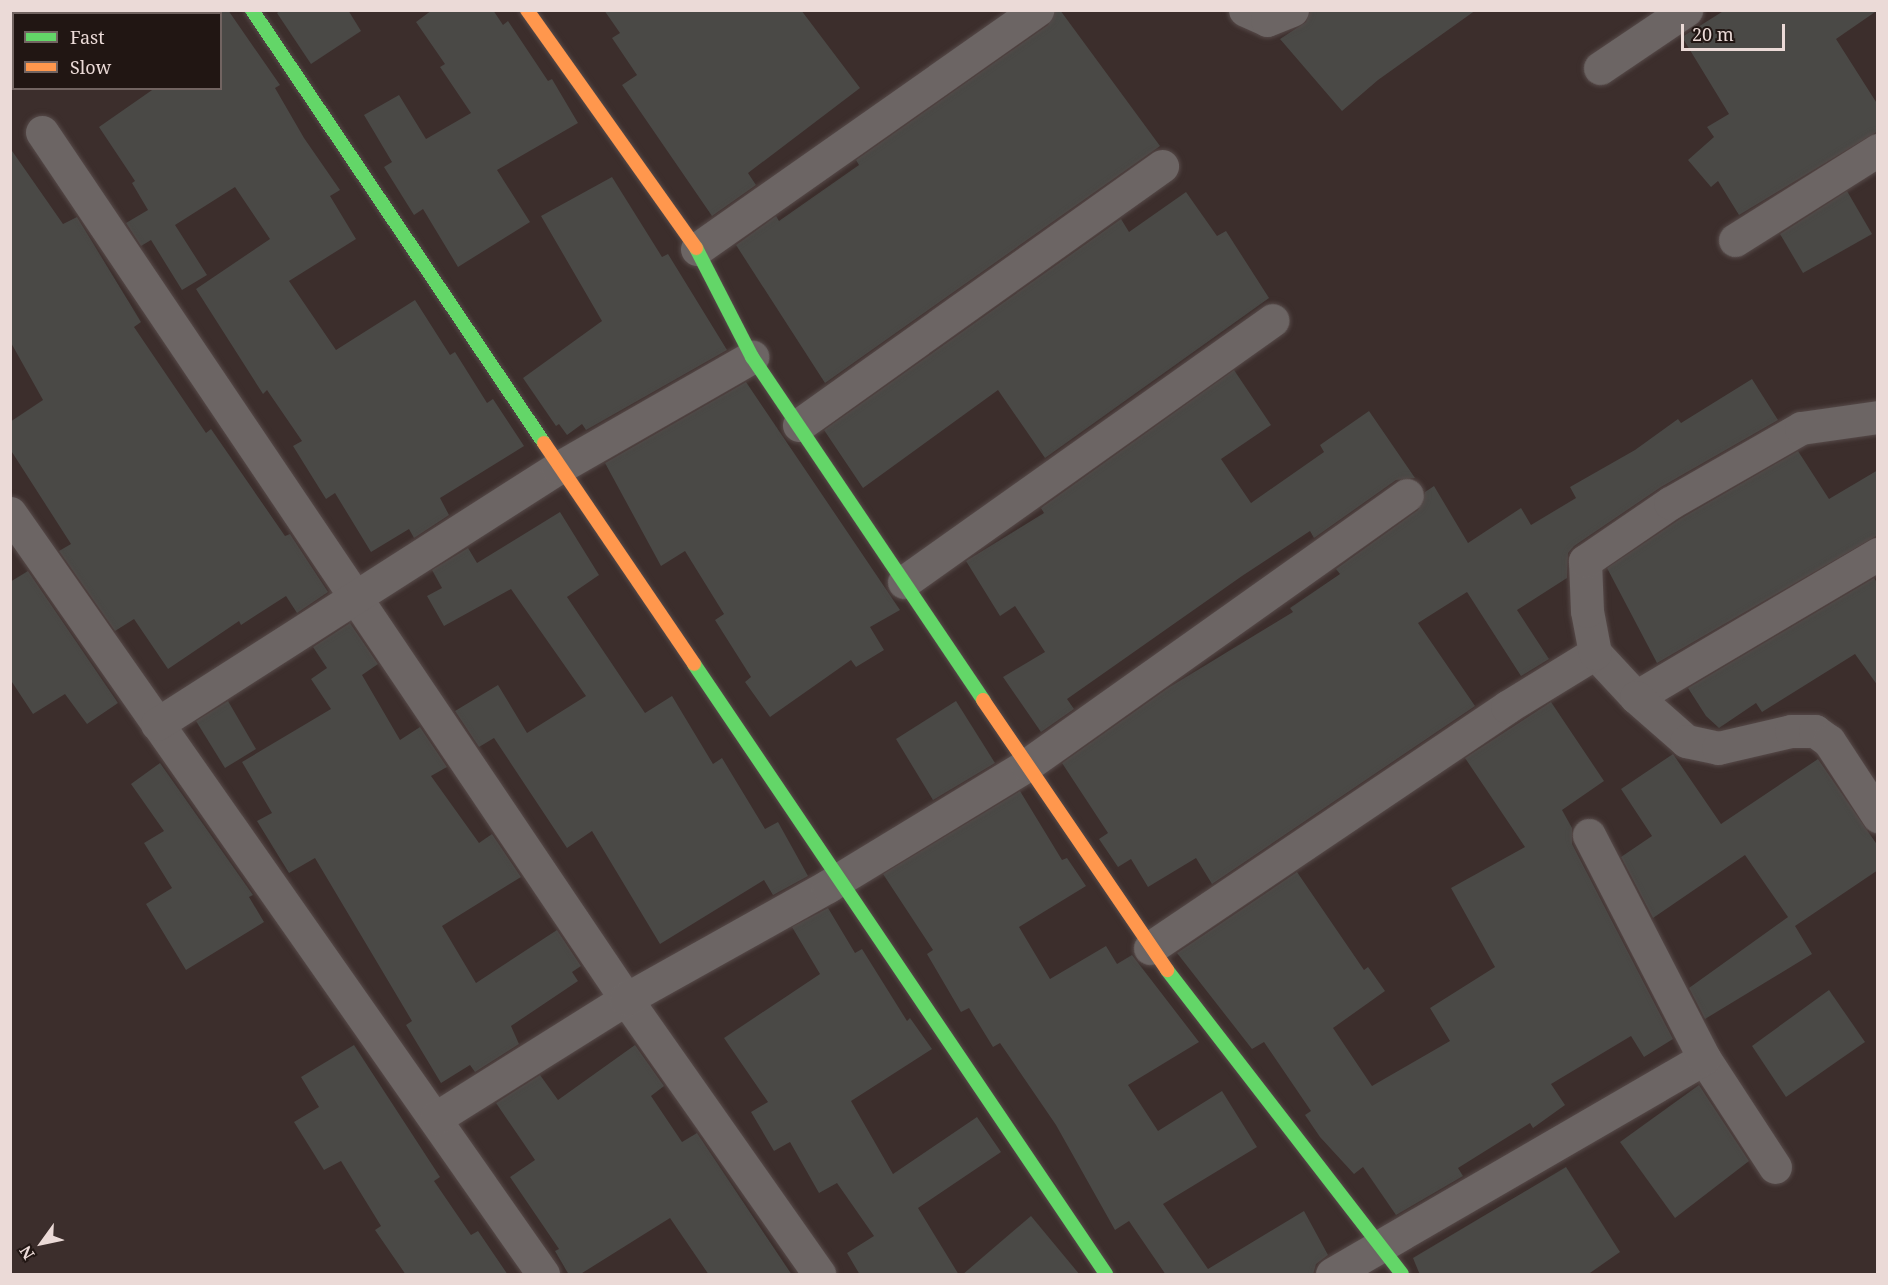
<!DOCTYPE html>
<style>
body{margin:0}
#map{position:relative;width:1888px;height:1285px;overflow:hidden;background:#3c2e2c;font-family:"Noto Serif",serif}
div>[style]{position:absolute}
.building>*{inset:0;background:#4a4946}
.roads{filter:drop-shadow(0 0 2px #564a49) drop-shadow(0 0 2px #564a49)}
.street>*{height:33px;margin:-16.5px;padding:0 16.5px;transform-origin:16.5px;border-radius:16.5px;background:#6c6564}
.fast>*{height:14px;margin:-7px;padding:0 7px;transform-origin:7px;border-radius:7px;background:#63d668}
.slow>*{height:14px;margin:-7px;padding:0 7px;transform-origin:7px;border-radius:7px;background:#ff974d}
span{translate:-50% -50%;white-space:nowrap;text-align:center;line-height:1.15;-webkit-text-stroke:6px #211613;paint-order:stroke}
.frame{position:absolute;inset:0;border:12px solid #ebdad7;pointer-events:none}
.legend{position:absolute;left:12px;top:12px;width:210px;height:78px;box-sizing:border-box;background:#211613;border:2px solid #726461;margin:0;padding:8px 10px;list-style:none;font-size:18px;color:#ebdad7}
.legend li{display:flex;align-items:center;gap:12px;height:30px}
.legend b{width:30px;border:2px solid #726461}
.north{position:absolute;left:12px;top:1213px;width:60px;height:60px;-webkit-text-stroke:4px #211613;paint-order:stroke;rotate:237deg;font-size:16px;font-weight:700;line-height:24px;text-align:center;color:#ebdad7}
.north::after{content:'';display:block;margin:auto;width:21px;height:27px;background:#ebdad7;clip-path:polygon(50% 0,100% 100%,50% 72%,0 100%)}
.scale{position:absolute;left:1681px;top:24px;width:104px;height:27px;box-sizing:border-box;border:3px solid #ebdad7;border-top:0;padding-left:8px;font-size:18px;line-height:21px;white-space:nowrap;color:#ebdad7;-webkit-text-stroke:4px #211613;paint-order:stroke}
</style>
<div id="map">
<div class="building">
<i style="clip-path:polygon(220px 10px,228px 10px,280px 85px,275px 88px,304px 138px,340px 190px,330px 196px,356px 239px,289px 281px,336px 350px,415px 300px,450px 355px,455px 352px,487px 403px,493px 399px,524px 446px,440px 498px,449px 515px,414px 538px,409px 529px,371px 552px,335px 493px,326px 499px,293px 446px,302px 441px,267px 390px,263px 394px,196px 289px,270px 239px,235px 187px,175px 225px,207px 275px,182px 290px,151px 240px,141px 246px,126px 223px,148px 210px,132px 183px,135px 181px,99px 127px,155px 88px,220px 88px)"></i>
<i style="clip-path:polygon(281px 10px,348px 10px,361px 31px,311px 64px,277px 13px)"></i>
<i style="clip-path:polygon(432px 10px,493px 10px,503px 25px,508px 21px,548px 81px,552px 79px,578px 123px,497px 170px,530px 222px,458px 267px,423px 209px,414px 215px,384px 167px,392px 162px,364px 115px,399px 95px,426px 139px,471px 113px,440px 67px,445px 64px,416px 22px)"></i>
<i style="clip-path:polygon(604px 10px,801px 10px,860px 88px,748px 173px,756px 185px,712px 216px,622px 85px,637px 75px,612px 38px,620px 33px)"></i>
<i style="clip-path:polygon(1055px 10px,1060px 10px,1160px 146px,825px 383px,736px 245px,776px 216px,779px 221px,859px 165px,856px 160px,1048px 25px)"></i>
<i style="clip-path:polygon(1310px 10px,1476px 10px,1378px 80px,1342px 111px,1280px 39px,1306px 22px)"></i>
<i style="clip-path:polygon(1725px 10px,1878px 10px,1836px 39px,1878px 105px,1878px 131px,1739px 215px,1718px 181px,1711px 187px,1688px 160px,1714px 137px,1707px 127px,1729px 114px,1682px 37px)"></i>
<i style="clip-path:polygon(10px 148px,63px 224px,77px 217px,141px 322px,134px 327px,206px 433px,211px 429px,285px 536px,290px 534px,328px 592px,297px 613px,286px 596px,241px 625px,239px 621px,168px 669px,134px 619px,115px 631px,59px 551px,71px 544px,10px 449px,10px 422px,43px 400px,10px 341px)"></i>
<i style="clip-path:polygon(612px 177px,662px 257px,668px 254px,727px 350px,586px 430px,582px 424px,567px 435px,559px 424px,556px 426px,523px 378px,602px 321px,541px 216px)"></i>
<i style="clip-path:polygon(1847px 191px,1872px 234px,1803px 273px,1780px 234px)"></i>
<i style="clip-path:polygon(1186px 192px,1217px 236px,1226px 231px,1269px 298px,1045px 458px,998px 390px,863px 488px,824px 430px,1121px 219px,1129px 232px)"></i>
<i style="clip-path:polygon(1234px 370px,1271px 425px,1221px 459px,1251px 503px,1324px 452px,1320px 445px,1369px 411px,1415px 478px,1396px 480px,1314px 538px,1310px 531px,1242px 576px,1067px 699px,1074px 709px,1041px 732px,1003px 677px,1045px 652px,1015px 606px,1000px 616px,966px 561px,1044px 513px,1041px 508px)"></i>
<i style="clip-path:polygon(1752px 379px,1778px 420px,1661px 487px,1574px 546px,1568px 553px,1567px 578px,1517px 610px,1549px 659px,1521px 676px,1467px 592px,1418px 623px,1475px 706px,1212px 884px,1196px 858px,1148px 887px,1131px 859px,1118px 867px,1099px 839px,1108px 833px,1062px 763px,1168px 688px,1293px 612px,1290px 608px,1340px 574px,1336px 569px,1418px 510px,1425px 492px,1434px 486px,1468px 543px,1521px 508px,1531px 525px,1576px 498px,1570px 487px,1635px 450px,1678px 419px,1681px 423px)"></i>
<i style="clip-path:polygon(746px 382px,900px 610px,870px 627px,884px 650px,856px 667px,851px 660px,770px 717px,745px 682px,751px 677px,715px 620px,724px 614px,685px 551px,661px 566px,605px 463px)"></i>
<i style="clip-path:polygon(1798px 451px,1829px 499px,1878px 470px,1878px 535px,1657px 663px,1607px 568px,1680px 519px)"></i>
<i style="clip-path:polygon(560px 512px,599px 575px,567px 597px,645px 713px,672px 696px,713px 764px,722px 758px,765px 829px,778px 822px,808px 876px,773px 895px,764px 880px,660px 944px,592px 831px,567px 848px,494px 738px,479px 747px,455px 711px,498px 685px,527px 733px,586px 696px,511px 589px,444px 626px,427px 596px,442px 588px,432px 570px,468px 548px,477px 563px)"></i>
<i style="clip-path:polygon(28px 571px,118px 703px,87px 724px,65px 694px,33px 714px,10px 679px,10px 582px)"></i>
<i style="clip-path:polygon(1874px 578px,1878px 584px,1878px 686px,1855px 654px,1762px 712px,1756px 703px,1719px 728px,1706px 716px,1688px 688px)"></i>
<i style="clip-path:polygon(350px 623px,378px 664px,362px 675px,400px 740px,420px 727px,447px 767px,431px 776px,479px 843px,492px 834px,521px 877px,442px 926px,476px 983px,557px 930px,581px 966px,572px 972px,578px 981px,511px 1026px,519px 1044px,475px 1072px,470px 1065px,441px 1083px,406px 1025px,412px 1021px,315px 858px,289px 873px,257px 821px,272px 813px,242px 762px,331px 709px,311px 679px,327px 668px,313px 647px)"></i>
<i style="clip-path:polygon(228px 701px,256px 749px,225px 768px,196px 721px)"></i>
<i style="clip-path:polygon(956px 701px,995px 763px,933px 800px,896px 739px)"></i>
<i style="clip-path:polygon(1551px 702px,1604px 781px,1562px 810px,1572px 828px,1572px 844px,1673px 1039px,1644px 1057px,1631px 1036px,1551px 1084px,1565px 1105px,1533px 1128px,1530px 1123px,1458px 1168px,1463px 1176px,1396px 1215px,1363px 1167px,1354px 1174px,1320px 1137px,1305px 1115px,1311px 1111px,1264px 1042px,1252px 1049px,1177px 953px,1297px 872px,1364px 970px,1368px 967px,1385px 991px,1333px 1028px,1372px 1086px,1450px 1041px,1430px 1008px,1495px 967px,1451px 888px,1525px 847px,1465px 758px)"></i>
<i style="clip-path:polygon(1673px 754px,1721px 824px,1818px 759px,1878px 846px,1878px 870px,1795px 926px,1812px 954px,1705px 1019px,1689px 988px,1788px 917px,1745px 855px,1653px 918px,1621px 857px,1652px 836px,1621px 789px)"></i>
<i style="clip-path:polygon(160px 763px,253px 895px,249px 897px,264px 922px,186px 970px,146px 904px,172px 888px,144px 843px,164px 831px,131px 784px)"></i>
<i style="clip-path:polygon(1020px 791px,1062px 860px,1067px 858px,1086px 886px,1019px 927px,1050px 979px,1106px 946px,1117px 964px,1132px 955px,1199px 1042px,1128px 1085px,1158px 1131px,1222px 1091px,1257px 1147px,1163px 1204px,1208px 1269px,1304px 1211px,1328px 1255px,1316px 1264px,1313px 1275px,1166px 1275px,1129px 1221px,1115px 1230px,1056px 1125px,1000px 1043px,993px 1047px,969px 1008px,961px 1012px,927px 954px,933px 950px,883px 874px)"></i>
<i style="clip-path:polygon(828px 908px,855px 953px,862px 949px,907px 1021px,910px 1018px,932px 1049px,851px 1101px,893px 1174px,977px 1117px,1001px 1152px,918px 1208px,959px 1275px,860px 1275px,847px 1253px,874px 1236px,837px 1183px,819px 1193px,790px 1142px,774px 1151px,751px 1112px,768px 1102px,724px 1038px,820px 974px,792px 927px)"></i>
<i style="clip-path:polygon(1829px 990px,1865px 1042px,1786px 1097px,1752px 1046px)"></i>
<i style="clip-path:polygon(354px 1045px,440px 1177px,434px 1181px,471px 1235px,478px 1231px,508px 1275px,406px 1275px,375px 1230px,381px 1226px,341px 1161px,324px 1170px,294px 1122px,319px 1107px,301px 1077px)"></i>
<i style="clip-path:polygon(635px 1045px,664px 1086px,651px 1096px,682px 1142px,697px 1133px,792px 1275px,709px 1275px,670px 1218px,579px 1275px,569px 1275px,555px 1251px,559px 1249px,510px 1177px,535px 1160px,496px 1103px,540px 1075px,558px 1100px)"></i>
<i style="clip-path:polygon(1699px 1085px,1749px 1161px,1675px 1218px,1620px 1142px)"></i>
<i style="clip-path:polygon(1566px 1167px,1620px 1252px,1587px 1275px,1420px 1275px,1413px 1258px)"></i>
<i style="clip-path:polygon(1031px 1216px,1080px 1275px,962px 1275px)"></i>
</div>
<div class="roads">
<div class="street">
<i style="left:1245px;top:10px;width:24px;rotate:24deg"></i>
<i style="left:1267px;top:20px;width:27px;rotate:-22deg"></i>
<i style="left:1600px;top:68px;width:104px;rotate:-34deg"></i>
<i style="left:42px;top:132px;width:1045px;rotate:56.04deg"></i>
<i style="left:626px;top:999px;width:336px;rotate:54.9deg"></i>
<i style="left:1735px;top:240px;width:169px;rotate:-32.2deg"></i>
<i style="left:697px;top:249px;width:416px;rotate:-35.1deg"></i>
<i style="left:799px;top:425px;width:446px;rotate:-35.5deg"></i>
<i style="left:10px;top:513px;width:929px;rotate:54.99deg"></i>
<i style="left:904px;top:582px;width:452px;rotate:-35.4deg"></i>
<i style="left:1595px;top:653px;width:60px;rotate:47deg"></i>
<i style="left:1636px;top:697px;width:281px;rotate:-30.6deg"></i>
<i style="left:1636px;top:697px;width:67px;rotate:41.3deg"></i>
<i style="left:1686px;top:741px;width:33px;rotate:12deg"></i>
<i style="left:1718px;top:748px;width:75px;rotate:-13.1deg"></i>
<i style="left:1791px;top:731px;width:24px"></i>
<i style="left:1815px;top:731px;width:17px;rotate:36deg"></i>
<i style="left:1829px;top:741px;width:90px;rotate:56.8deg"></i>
<i style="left:157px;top:724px;width:476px;rotate:-32.6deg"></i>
<i style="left:558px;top:468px;width:224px;rotate:-29.8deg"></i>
<i style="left:1150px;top:948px;width:431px;rotate:-34deg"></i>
<i style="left:1507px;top:707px;width:103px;rotate:-31.5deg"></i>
<i style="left:1595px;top:653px;width:43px;rotate:-100.8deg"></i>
<i style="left:1587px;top:611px;width:50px;rotate:-92.3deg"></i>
<i style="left:1585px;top:561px;width:103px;rotate:-34.3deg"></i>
<i style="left:1670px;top:503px;width:151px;rotate:-29.8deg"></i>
<i style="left:1801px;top:428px;width:78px;rotate:-8.1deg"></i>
<i style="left:1704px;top:1058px;width:130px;rotate:56.9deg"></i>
<i style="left:436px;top:1118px;width:224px;rotate:-32.1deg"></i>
<i style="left:626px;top:999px;width:231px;rotate:-29.2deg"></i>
<i style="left:828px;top:886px;width:233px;rotate:-31.3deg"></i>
<i style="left:1027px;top:765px;width:466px;rotate:-35.4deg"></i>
<i style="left:1332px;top:1274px;width:430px;rotate:-30.1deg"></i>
<i style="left:1704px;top:1058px;width:251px;rotate:-117.3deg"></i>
</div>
<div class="fast">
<i style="left:252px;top:10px;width:522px;rotate:56.01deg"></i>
<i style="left:696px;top:248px;width:123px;rotate:62.8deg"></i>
<i style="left:752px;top:357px;width:414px;rotate:56deg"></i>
<i style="left:694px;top:664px;width:736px;rotate:55.96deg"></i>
<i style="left:1167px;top:970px;width:384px;rotate:52.3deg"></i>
</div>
<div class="slow">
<i style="left:527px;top:10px;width:292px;rotate:54.6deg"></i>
<i style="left:544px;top:443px;width:267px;rotate:55.8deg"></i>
<i style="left:983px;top:700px;width:327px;rotate:55.7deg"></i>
</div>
</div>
<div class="frame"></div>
<ul class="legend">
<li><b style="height:8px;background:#63d668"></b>Fast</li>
<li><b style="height:8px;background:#ff974d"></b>Slow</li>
</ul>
<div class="north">N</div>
<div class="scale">20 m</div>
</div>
